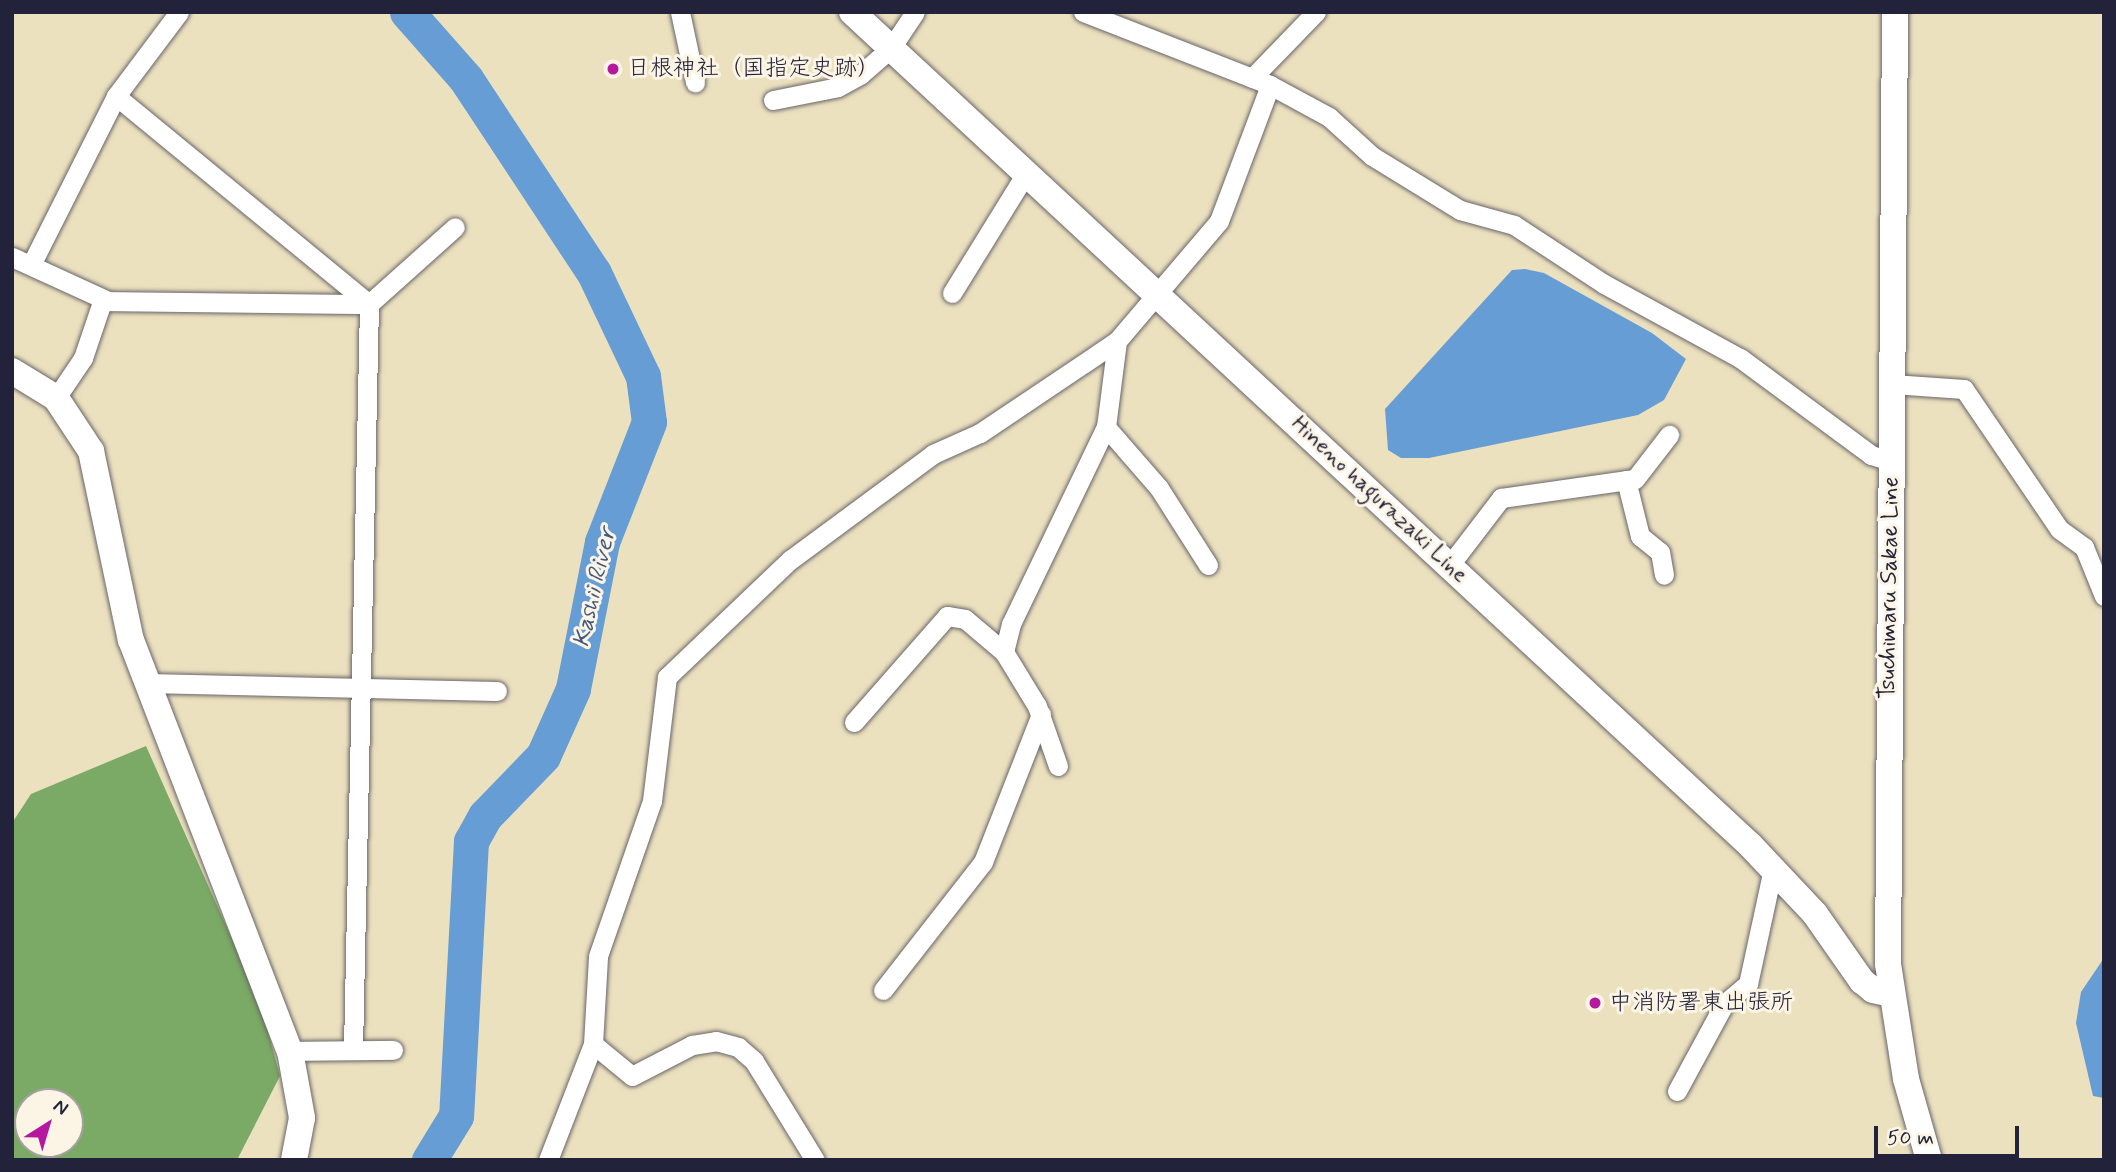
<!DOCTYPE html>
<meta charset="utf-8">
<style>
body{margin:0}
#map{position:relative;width:2116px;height:1172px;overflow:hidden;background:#ece1bf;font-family:Mynerve,"Klee One",sans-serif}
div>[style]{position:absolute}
.forest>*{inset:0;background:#7aaa65}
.water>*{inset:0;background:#669dd4}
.river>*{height:35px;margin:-17.5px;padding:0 17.5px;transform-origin:17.5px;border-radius:17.5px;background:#669dd4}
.roads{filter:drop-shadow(0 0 2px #696569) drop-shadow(0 0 2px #696569)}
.street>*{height:19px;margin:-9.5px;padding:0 9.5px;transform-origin:9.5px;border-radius:9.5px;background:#fff}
.secondary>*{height:26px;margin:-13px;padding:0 13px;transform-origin:13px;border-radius:13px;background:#fff}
.dots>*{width:19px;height:19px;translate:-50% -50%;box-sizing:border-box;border:4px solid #fcf5e5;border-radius:50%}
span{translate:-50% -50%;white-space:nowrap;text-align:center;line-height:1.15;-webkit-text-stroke:6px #fcf5e5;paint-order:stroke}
.poi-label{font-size:23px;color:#22223b}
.left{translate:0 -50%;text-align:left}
.street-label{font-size:23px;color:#22223b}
.water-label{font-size:24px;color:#415980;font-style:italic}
.frame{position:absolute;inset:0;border:14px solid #22223b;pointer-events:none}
.north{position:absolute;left:14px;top:1088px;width:70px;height:70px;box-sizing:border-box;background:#fcf5e5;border:2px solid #a5a1a1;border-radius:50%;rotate:37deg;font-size:19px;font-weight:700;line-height:28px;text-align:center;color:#22223b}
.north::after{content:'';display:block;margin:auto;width:24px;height:32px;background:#b5179e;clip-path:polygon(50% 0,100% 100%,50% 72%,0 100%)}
.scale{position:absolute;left:1874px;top:1126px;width:145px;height:32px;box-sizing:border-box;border:4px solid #22223b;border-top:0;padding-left:9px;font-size:21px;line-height:24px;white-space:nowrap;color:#22223b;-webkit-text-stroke:5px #fcf5e5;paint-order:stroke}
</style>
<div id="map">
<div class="forest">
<i style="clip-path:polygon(evenodd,146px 746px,260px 1002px,280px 1076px,237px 1160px,12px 1160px,12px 823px,31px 794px,146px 746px,28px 1102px,70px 1102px,70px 1144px,28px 1144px,28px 1102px)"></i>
</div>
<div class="water">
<i style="clip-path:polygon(1525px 269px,1544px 273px,1652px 333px,1686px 359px,1664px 400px,1638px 415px,1429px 458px,1401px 458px,1388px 450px,1385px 409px,1512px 270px)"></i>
<i style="clip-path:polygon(2104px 958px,2104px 1098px,2093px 1096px,2076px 1023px,2081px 992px)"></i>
</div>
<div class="river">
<i style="left:407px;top:12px;width:89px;rotate:48.6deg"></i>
<i style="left:466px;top:79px;width:232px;rotate:56.6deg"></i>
<i style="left:594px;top:273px;width:114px;rotate:64.6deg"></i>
<i style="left:643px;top:376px;width:46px;rotate:82.6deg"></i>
<i style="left:649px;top:422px;width:129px;rotate:111.4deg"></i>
<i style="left:602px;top:542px;width:150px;rotate:101.2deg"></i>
<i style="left:573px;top:689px;width:73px;rotate:114.1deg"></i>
<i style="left:543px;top:756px;width:83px;rotate:134deg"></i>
<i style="left:485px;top:816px;width:29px;rotate:119deg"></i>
<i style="left:471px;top:841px;width:275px;rotate:93.1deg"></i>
<i style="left:456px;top:1116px;width:52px;rotate:121.5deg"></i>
</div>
<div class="roads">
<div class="street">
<i style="left:680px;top:12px;width:72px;rotate:77.9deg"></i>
<i style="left:1083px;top:12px;width:201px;rotate:21.3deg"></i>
<i style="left:1270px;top:85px;width:67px;rotate:28.5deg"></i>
<i style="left:1329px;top:117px;width:58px;rotate:42.2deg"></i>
<i style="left:1372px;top:156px;width:103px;rotate:31.5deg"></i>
<i style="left:1460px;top:210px;width:56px;rotate:15.5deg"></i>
<i style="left:1514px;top:225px;width:108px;rotate:33.2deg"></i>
<i style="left:1604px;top:284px;width:155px;rotate:28.6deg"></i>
<i style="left:1740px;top:358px;width:163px;rotate:36.5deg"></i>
<i style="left:1871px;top:455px;width:21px;rotate:17deg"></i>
<i style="left:1252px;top:78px;width:92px;rotate:-45.9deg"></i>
<i style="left:116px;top:96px;width:328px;rotate:39.4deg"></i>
<i style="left:369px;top:304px;width:744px;rotate:91.23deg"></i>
<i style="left:773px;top:100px;width:66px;rotate:-11.3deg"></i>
<i style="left:838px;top:87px;width:26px;rotate:-29deg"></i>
<i style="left:861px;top:74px;width:40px;rotate:-41deg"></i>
<i style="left:891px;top:48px;width:43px;rotate:-56.3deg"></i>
<i style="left:12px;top:257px;width:106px;rotate:24.6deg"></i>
<i style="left:108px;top:301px;width:261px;rotate:0.7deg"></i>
<i style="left:369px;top:304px;width:115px;rotate:-41.8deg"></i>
<i style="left:31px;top:265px;width:189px;rotate:-63.3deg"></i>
<i style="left:116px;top:96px;width:105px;rotate:-53.1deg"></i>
<i style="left:952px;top:293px;width:141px;rotate:-58.3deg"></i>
<i style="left:1892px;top:384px;width:72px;rotate:4deg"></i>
<i style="left:1964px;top:389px;width:169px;rotate:55.8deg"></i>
<i style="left:2059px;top:529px;width:31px;rotate:36deg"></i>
<i style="left:2084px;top:547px;width:53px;rotate:67.8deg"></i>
<i style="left:56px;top:398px;width:48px;rotate:-56deg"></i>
<i style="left:83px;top:358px;width:62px;rotate:-71.3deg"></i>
<i style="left:1626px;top:480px;width:58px;rotate:76deg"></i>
<i style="left:1640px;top:536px;width:26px;rotate:39deg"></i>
<i style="left:1660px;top:552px;width:23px;rotate:80deg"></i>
<i style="left:1208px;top:565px;width:91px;rotate:-122.5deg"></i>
<i style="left:1159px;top:488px;width:81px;rotate:-131deg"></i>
<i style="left:1106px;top:427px;width:87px;rotate:-82.7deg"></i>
<i style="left:1117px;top:341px;width:157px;rotate:-49.6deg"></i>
<i style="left:1219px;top:221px;width:145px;rotate:-69.4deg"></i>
<i style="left:1449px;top:566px;width:86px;rotate:-52.6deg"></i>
<i style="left:1501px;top:498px;width:135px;rotate:-8.1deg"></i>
<i style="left:1635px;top:479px;width:56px;rotate:-52.3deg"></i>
<i style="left:146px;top:683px;width:351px;rotate:1.3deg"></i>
<i style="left:854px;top:722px;width:141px;rotate:-48.7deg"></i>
<i style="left:947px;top:616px;width:18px;rotate:9deg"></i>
<i style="left:965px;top:619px;width:51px;rotate:40.2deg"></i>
<i style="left:1058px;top:766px;width:64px;rotate:-109.3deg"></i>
<i style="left:1037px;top:706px;width:63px;rotate:-121.4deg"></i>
<i style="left:1004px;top:652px;width:29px;rotate:-76deg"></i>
<i style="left:1011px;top:624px;width:219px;rotate:-64.3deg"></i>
<i style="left:883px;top:990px;width:162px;rotate:-52deg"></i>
<i style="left:983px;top:862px;width:159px;rotate:-68.6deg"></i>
<i style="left:593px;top:1044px;width:50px;rotate:39.4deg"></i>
<i style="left:632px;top:1076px;width:68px;rotate:-27.3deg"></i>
<i style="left:692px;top:1045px;width:24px;rotate:-9deg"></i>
<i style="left:716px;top:1041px;width:23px;rotate:15deg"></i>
<i style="left:738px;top:1047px;width:21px;rotate:41deg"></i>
<i style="left:754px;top:1061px;width:116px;rotate:58.4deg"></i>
<i style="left:290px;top:1051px;width:103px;rotate:-0.6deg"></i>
<i style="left:1677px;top:1091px;width:99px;rotate:-61.6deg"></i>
<i style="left:1724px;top:1004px;width:31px;rotate:-40deg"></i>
<i style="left:1748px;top:984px;width:119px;rotate:-77.8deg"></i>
<i style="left:548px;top:1160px;width:124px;rotate:-68.8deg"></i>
<i style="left:593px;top:1044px;width:88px;rotate:-86.7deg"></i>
<i style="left:598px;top:956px;width:164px;rotate:-70.8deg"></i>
<i style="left:652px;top:801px;width:125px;rotate:-83.1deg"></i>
<i style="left:667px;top:677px;width:170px;rotate:-43.6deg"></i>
<i style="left:790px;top:560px;width:178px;rotate:-36.5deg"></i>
<i style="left:933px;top:454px;width:51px;rotate:-24.1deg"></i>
<i style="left:980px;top:433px;width:165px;rotate:-33.9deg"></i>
</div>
<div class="secondary">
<i style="left:852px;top:12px;width:1226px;rotate:42.85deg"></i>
<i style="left:1751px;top:846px;width:93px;rotate:46.7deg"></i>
<i style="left:1815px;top:914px;width:82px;rotate:55deg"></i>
<i style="left:1862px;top:981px;width:14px;rotate:39deg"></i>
<i style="left:1873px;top:990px;width:19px;rotate:12deg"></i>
<i style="left:1895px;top:12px;width:952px;rotate:90.42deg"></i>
<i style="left:1888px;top:964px;width:116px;rotate:81.1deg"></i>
<i style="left:1906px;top:1079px;width:84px;rotate:74.1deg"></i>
<i style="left:12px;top:371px;width:52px;rotate:31.5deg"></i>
<i style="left:56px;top:398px;width:64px;rotate:56.6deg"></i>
<i style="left:91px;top:451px;width:193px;rotate:78.1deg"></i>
<i style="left:131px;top:640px;width:441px;rotate:68.9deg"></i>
<i style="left:290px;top:1051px;width:68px;rotate:79.8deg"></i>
<i style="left:302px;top:1118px;width:43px;rotate:100.8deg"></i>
</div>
</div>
<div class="dots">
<i style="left:613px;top:69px;background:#b5179e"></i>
<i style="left:1595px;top:1003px;background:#b5179e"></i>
</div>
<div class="poi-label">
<span class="left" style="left:627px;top:69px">日根神社（国指定史跡）</span>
<span class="left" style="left:1609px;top:1003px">中消防署東出張所</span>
</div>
<div class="street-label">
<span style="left:1379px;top:500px;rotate:43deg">Hineno hagurazaki Line</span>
<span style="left:1890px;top:588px;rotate:-89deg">Tsuchimaru Sakae Line</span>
</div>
<div class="water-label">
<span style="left:595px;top:588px;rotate:-77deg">Kashii River</span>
</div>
<div class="frame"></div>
<div class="north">N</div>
<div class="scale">50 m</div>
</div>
